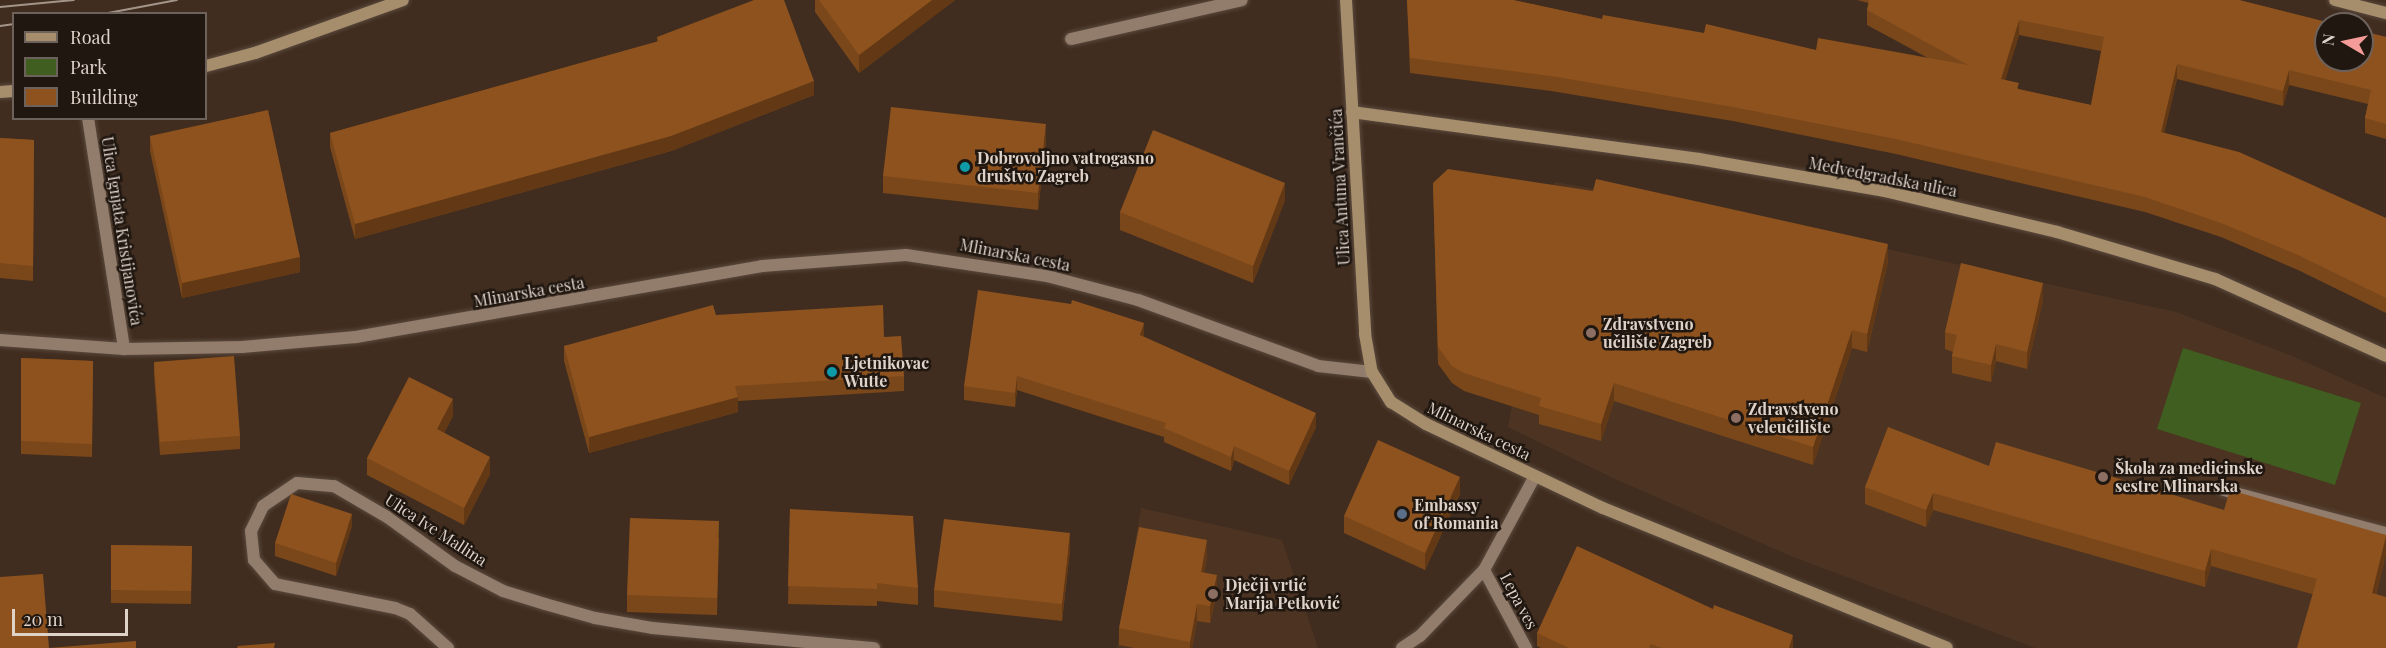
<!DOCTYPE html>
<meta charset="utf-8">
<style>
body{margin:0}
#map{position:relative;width:2386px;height:648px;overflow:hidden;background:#402d1f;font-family:"Playfair Display",serif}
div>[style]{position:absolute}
.built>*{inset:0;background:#4d3422}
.green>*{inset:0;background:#3f5e20}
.roads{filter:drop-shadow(0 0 2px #5a4a3e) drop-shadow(0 0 2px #5a4a3e)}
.lane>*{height:12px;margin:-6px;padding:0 6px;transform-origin:6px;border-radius:6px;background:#927c6c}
.street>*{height:12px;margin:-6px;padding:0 6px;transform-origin:6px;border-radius:6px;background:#927c6c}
.secondary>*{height:12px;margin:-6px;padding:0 6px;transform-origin:6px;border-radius:6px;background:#a68d6c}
.tram>*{height:1.5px;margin:-0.75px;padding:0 0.75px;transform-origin:0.75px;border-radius:0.75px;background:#a39489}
.wall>*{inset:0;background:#7a471a}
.shaded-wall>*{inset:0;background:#633915}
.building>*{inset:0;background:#8e521e}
.dots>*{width:16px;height:16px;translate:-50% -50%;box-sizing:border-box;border:3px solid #201711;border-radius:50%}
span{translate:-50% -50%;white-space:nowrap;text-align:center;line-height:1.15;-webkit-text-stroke:5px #201711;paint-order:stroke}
.poi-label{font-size:16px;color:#ded2c9;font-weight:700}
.left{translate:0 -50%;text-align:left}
.street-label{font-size:16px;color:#ded2c9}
.legend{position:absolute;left:12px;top:12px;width:195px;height:108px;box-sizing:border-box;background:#201711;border:2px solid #6c625b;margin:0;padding:8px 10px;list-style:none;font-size:18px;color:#ded2c9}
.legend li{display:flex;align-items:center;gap:12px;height:30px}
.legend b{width:30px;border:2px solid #6c625b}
.north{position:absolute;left:2314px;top:12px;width:60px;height:60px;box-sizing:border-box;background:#201711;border:2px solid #6c625b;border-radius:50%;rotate:279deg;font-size:16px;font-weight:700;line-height:24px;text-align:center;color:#ded2c9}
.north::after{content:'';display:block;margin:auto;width:21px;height:27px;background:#f59b98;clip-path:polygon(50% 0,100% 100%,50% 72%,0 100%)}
.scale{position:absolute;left:12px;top:609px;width:116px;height:27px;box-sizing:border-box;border:3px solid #ded2c9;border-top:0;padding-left:8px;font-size:18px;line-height:21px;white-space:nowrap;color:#ded2c9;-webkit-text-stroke:4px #201711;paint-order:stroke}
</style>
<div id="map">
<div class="built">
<i style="clip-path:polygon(1554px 182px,1658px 199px,2176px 312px,2290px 355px,2386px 398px,2386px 648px,2035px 648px,1791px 556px,1613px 478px,1508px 427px)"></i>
<i style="clip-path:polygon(1141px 508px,1282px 540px,1318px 648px,1117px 648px)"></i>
</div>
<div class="green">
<i style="clip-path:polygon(2183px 348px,2361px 403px,2335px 485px,2157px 429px)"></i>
</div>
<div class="roads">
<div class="lane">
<i style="left:1071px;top:39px;width:175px;rotate:-12.8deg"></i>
<i style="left:2224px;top:490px;width:168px;rotate:14.9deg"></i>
</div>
<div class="street">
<i style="left:88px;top:118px;width:234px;rotate:81.1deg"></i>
<i style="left:0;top:340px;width:124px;rotate:4.2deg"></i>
<i style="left:124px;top:349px;width:118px;rotate:-1deg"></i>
<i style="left:242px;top:347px;width:114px;rotate:-5deg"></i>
<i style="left:356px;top:337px;width:412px;rotate:-9.9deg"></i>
<i style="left:762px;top:266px;width:144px;rotate:-4.4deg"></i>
<i style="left:906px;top:255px;width:143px;rotate:8.5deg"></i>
<i style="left:1047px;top:276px;width:94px;rotate:14.8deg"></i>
<i style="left:1138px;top:300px;width:192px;rotate:20.1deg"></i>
<i style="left:1318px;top:366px;width:54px;rotate:6.3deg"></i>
<i style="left:1484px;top:570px;width:89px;rotate:61.7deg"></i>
<i style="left:448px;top:648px;width:51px;rotate:-138.2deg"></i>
<i style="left:410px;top:614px;width:16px;rotate:-158deg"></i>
<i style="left:395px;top:608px;width:122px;rotate:-168.7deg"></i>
<i style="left:275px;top:584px;width:32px;rotate:-131deg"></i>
<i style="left:254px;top:560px;width:29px;rotate:-96deg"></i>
<i style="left:251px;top:531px;width:28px;rotate:-64deg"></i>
<i style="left:263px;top:506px;width:41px;rotate:-34.1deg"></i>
<i style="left:297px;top:483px;width:37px;rotate:5deg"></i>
<i style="left:334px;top:486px;width:61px;rotate:30.3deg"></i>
<i style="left:387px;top:517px;width:84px;rotate:35.8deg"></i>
<i style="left:455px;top:566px;width:54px;rotate:27.5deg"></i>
<i style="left:503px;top:591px;width:44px;rotate:17.2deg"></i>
<i style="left:545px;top:604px;width:52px;rotate:15.6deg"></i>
<i style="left:595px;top:618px;width:59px;rotate:9.8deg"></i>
<i style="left:653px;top:628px;width:222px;rotate:5.2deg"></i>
<i style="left:1402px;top:648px;width:22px;rotate:-34deg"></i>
<i style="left:1420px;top:636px;width:92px;rotate:-45.9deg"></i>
<i style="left:1484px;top:570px;width:107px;rotate:-61.5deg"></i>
</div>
<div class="secondary">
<i style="left:1346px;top:0;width:335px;rotate:86.7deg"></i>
<i style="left:1365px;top:334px;width:39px;rotate:80deg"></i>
<i style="left:1372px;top:372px;width:36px;rotate:58deg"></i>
<i style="left:1391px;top:402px;width:41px;rotate:32.2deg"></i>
<i style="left:1426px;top:424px;width:196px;rotate:25.4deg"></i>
<i style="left:1603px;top:508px;width:371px;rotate:22.1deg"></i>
<i style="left:2335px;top:0;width:53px;rotate:14.3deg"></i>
<i style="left:206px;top:66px;width:51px;rotate:-14.9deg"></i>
<i style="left:255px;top:53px;width:157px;rotate:-19.7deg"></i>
<i style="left:0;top:92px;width:14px;rotate:-4deg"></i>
<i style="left:1352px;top:112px;width:350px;rotate:7.7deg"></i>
<i style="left:1699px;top:159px;width:189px;rotate:9.8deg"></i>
<i style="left:1885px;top:191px;width:177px;rotate:13.4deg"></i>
<i style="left:2057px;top:232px;width:165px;rotate:16.6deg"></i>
<i style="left:2215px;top:279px;width:188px;rotate:24.2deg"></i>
</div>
</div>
<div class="tram">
<i style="left:0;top:7px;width:74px;rotate:-5.4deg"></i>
<i style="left:103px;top:14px;width:75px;rotate:-10.7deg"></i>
<i style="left:0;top:26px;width:14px;rotate:-8deg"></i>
</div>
<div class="wall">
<i style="clip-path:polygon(815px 0,955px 0,859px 73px,815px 12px)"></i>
<i style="clip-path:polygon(evenodd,1407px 0,1513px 0,1602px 19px,1816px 50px,1928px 58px,1867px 25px,1867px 10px,1869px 3px,1857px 0,2239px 0,2386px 37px,2386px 139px,2365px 133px,2365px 118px,2368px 104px,2289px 85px,2283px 106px,2177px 79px,2164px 133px,2386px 218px,2386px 313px,2298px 270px,2221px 237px,2145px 212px,1896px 154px,1733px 121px,1551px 91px,1410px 73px,1407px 0,2019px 35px,2101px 51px,2091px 105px,2019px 89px,2005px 80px,2019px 35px)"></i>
<i style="clip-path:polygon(657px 37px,814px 95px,671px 151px,355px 239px,330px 147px,330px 133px,657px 42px)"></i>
<i style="clip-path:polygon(150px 136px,300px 272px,182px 298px,150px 151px)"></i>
<i style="clip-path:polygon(0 138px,34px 140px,33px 281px,0 278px)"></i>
<i style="clip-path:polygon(1046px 141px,1038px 210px,883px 193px,883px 176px)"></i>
<i style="clip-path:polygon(1433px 183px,1888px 262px,1867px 352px,1852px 348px,1813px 465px,1614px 401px,1601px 441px,1539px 424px,1539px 415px,1464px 391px,1452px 383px,1438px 364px)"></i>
<i style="clip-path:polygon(1285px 200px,1253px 283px,1120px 230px,1120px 212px)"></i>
<i style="clip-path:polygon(2043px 300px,2027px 369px,1996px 361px,1991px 382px,1952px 373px,1952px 356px,1953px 352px,1945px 349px,1945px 332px)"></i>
<i style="clip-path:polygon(716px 315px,884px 337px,904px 376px,904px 391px,738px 401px,738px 412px,589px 453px,564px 361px,564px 346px)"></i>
<i style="clip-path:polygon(1144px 337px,1316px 427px,1289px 485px,1234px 460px,1231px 471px,1164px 442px,1164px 437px,1017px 390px,1015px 407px,964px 400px,964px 386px)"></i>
<i style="clip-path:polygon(21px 358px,93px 361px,92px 457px,21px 454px)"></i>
<i style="clip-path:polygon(154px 362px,240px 436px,240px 449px,160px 455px,154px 374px)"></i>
<i style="clip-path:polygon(453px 416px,444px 433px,490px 474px,464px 525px,367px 475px,367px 458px)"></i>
<i style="clip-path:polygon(1989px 466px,2224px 510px,2386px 535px,2386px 554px,2376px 595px,2312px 594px,2211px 566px,2205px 587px,1933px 510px,1926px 527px,1865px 504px,1865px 487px)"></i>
<i style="clip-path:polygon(1460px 494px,1425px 570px,1344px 533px,1344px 516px)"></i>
<i style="clip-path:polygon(790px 509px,918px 588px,918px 605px,877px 601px,877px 606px,788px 604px)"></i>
<i style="clip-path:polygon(352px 526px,336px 576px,275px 556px,275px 543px)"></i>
<i style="clip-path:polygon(719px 538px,717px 615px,627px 612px,627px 595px)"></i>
<i style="clip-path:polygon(111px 545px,192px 546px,191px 604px,111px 603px)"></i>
<i style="clip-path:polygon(1070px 550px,1062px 621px,934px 607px,934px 590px)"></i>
<i style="clip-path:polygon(1207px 557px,1204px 572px,1217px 592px,1210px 623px,1197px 621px,1192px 648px,1134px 648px,1119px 645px,1119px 628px)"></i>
<i style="clip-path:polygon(1713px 609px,1793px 648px,1541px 648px,1537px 646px,1537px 633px)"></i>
</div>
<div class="shaded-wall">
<i style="clip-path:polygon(932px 0,955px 0,859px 73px,859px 55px)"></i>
<i style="clip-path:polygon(2019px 20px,2019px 35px,2001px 94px,2001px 79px)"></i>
<i style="clip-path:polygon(2177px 64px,2177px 79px,2161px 147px,2161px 132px)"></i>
<i style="clip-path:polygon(2289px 70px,2289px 85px,2283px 106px,2283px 91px)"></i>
<i style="clip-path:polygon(814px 81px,814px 95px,671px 151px,355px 239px,355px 224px)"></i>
<i style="clip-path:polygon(1046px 124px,1046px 141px,1038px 210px,1038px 193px)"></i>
<i style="clip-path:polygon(1285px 183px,1285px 200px,1253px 283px,1253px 266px)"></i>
<i style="clip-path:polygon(1888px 244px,1888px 262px,1867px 352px,1867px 334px)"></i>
<i style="clip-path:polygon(300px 257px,300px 272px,182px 298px,182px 283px)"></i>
<i style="clip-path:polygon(2043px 283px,2043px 300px,2027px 369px,2027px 352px)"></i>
<i style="clip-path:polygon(1144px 323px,1144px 337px,1140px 335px)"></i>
<i style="clip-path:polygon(1852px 330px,1852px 348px,1813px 465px,1813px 447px)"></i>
<i style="clip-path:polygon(1996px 344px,1996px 361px,1991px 382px,1991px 365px)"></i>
<i style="clip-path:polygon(1017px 376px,1017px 390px,1015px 407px,1015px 393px)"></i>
<i style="clip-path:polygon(1614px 383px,1614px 401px,1601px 441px,1601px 424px)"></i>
<i style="clip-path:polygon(738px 397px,738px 412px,589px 453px,589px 437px)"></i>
<i style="clip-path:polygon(453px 399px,453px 416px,437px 446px,437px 429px)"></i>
<i style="clip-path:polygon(1316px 413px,1316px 427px,1289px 485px,1289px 471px)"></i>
<i style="clip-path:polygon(1234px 446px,1234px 460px,1231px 471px,1231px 457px)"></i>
<i style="clip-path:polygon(490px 457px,490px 474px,464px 525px,464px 508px)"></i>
<i style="clip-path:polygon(1460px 477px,1460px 494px,1425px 570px,1425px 553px)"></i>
<i style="clip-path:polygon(1933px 493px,1933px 510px,1926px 527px,1926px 510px)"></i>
<i style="clip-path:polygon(352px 514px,352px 526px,336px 576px,336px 563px)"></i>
<i style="clip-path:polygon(1070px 533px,1070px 550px,1062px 621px,1062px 604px)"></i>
<i style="clip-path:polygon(2386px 537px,2386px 554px,2372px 610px,2372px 593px)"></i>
<i style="clip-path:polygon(1207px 540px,1207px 557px,1201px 589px,1201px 572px)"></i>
<i style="clip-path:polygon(2211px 549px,2211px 566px,2205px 587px,2205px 571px)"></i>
<i style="clip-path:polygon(1217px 575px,1217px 592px,1210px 623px,1210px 606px)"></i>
<i style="clip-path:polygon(1197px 604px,1197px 621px,1192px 648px,1190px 648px,1190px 642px)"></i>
<i style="clip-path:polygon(1793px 635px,1793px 648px,1789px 648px)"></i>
</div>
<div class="building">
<i style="clip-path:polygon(754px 0,784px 0,814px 81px,671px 136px,355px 224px,330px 133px,659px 41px,657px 37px)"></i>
<i style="clip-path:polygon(819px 0,932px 0,859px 55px)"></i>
<i style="clip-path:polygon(evenodd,1407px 0,1513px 0,1602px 19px,1603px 15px,1704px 33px,1706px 24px,1816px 50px,1818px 38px,1968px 65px,1867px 10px,1869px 0,2239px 0,2334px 24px,2326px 24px,2326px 60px,2362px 60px,2362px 31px,2386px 37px,2386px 124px,2365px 118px,2371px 90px,2289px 70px,2283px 91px,2177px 64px,2161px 132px,2239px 152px,2386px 218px,2386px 298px,2298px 255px,2221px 223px,2145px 197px,1896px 139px,1733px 107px,1551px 76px,1410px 58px,1407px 0,2019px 20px,2104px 37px,2091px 105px,2017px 89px,2019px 83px,2001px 79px,2019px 20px)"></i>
<i style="clip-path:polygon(891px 107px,1046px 124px,1038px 193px,883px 176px)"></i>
<i style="clip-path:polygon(268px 110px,300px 257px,182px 283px,150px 136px)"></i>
<i style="clip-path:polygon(1153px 130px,1285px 183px,1253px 266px,1120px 212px)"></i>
<i style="clip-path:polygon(0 138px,34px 140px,33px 266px,0 263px)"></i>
<i style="clip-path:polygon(1448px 169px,1593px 191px,1596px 179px,1888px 244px,1867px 334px,1852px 330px,1813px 447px,1614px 383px,1601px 424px,1539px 406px,1541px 398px,1464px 373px,1452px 366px,1438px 347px,1433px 183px)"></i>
<i style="clip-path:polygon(1961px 263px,2043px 283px,2027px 352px,1996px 344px,1991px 365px,1952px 356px,1957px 335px,1945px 332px)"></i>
<i style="clip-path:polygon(978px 290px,1071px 304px,1072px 300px,1144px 323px,1140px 335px,1316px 413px,1289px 471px,1234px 446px,1231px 457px,1164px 428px,1166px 423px,1017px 376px,1015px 393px,964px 386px)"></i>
<i style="clip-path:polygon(713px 305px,716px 315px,883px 305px,884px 337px,901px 336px,904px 376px,735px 386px,738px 397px,589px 437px,564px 346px)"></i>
<i style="clip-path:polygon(234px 356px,240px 436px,160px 442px,154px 362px)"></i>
<i style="clip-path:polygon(21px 358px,93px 361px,92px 444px,21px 441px)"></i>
<i style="clip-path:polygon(409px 377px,453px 399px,437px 429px,490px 457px,464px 508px,367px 458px)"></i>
<i style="clip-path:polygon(1888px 427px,1989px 466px,1996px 442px,2224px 510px,2230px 490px,2386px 535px,2372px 593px,2386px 597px,2386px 648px,2297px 648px,2317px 579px,2211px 549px,2205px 571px,1933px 493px,1926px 510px,1865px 487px)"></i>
<i style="clip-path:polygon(1378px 440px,1460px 477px,1425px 553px,1344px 516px)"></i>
<i style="clip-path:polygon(291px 494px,352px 514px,336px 563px,275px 543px)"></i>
<i style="clip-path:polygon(790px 509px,913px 516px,918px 588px,877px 583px,877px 589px,788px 586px)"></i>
<i style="clip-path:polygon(630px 518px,719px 521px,717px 598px,627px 595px)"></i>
<i style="clip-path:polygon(944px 519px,1070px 533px,1062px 604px,934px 590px)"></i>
<i style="clip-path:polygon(1139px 527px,1207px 540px,1201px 572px,1217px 575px,1210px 606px,1197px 604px,1190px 642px,1119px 628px)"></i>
<i style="clip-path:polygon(111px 545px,192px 546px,191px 591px,111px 590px)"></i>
<i style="clip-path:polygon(1577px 546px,1713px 609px,1714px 605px,1793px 635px,1789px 648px,1662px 648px,1651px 644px,1649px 648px,1569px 648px,1537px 633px)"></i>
<i style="clip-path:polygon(43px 574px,49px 648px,0 648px,0 577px)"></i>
<i style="clip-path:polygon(136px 641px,136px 648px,49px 648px)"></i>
<i style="clip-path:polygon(275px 643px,274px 648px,237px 648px,238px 646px)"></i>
</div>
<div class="dots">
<i style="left:965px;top:167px;background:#0f9aa8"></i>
<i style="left:1591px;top:333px;background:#8d6e63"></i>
<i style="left:832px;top:372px;background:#0f9aa8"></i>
<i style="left:1736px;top:418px;background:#8d6e63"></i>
<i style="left:2103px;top:477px;background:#8d6e63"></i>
<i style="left:1402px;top:514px;background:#5c6f8a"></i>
<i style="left:1213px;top:594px;background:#8d6e63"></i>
</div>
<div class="poi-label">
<span class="left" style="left:977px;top:167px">Dobrovoljno vatrogasno<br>društvo Zagreb</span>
<span class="left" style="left:1603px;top:333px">Zdravstveno<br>učilište Zagreb</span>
<span class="left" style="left:844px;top:372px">Ljetnikovac<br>Wutte</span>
<span class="left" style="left:1748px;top:418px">Zdravstveno<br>veleučilište</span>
<span class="left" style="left:2115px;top:477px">Škola za medicinske<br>sestre Mlinarska</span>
<span class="left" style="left:1414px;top:514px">Embassy<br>of Romania</span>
<span class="left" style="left:1225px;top:594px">Dječji vrtić<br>Marija Petković</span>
</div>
<div class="street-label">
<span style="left:1883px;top:177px;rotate:11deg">Medvedgradska ulica</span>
<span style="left:1340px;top:187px;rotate:-93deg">Ulica Antuna Vrančića</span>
<span style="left:122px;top:231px;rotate:81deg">Ulica Ignjata Kristijanovića</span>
<span style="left:1015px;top:255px;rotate:11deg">Mlinarska cesta</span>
<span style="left:529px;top:292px;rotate:-10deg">Mlinarska cesta</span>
<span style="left:1479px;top:431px;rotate:26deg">Mlinarska cesta</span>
<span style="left:436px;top:530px;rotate:33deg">Ulica Ive Mallina</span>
<span style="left:1519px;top:601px;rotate:62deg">Lepa ves</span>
</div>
<ul class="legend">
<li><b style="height:8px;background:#a68d6c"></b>Road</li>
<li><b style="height:16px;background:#3f5e20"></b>Park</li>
<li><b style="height:16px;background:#8e521e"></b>Building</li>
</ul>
<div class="north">N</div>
<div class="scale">20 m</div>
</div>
